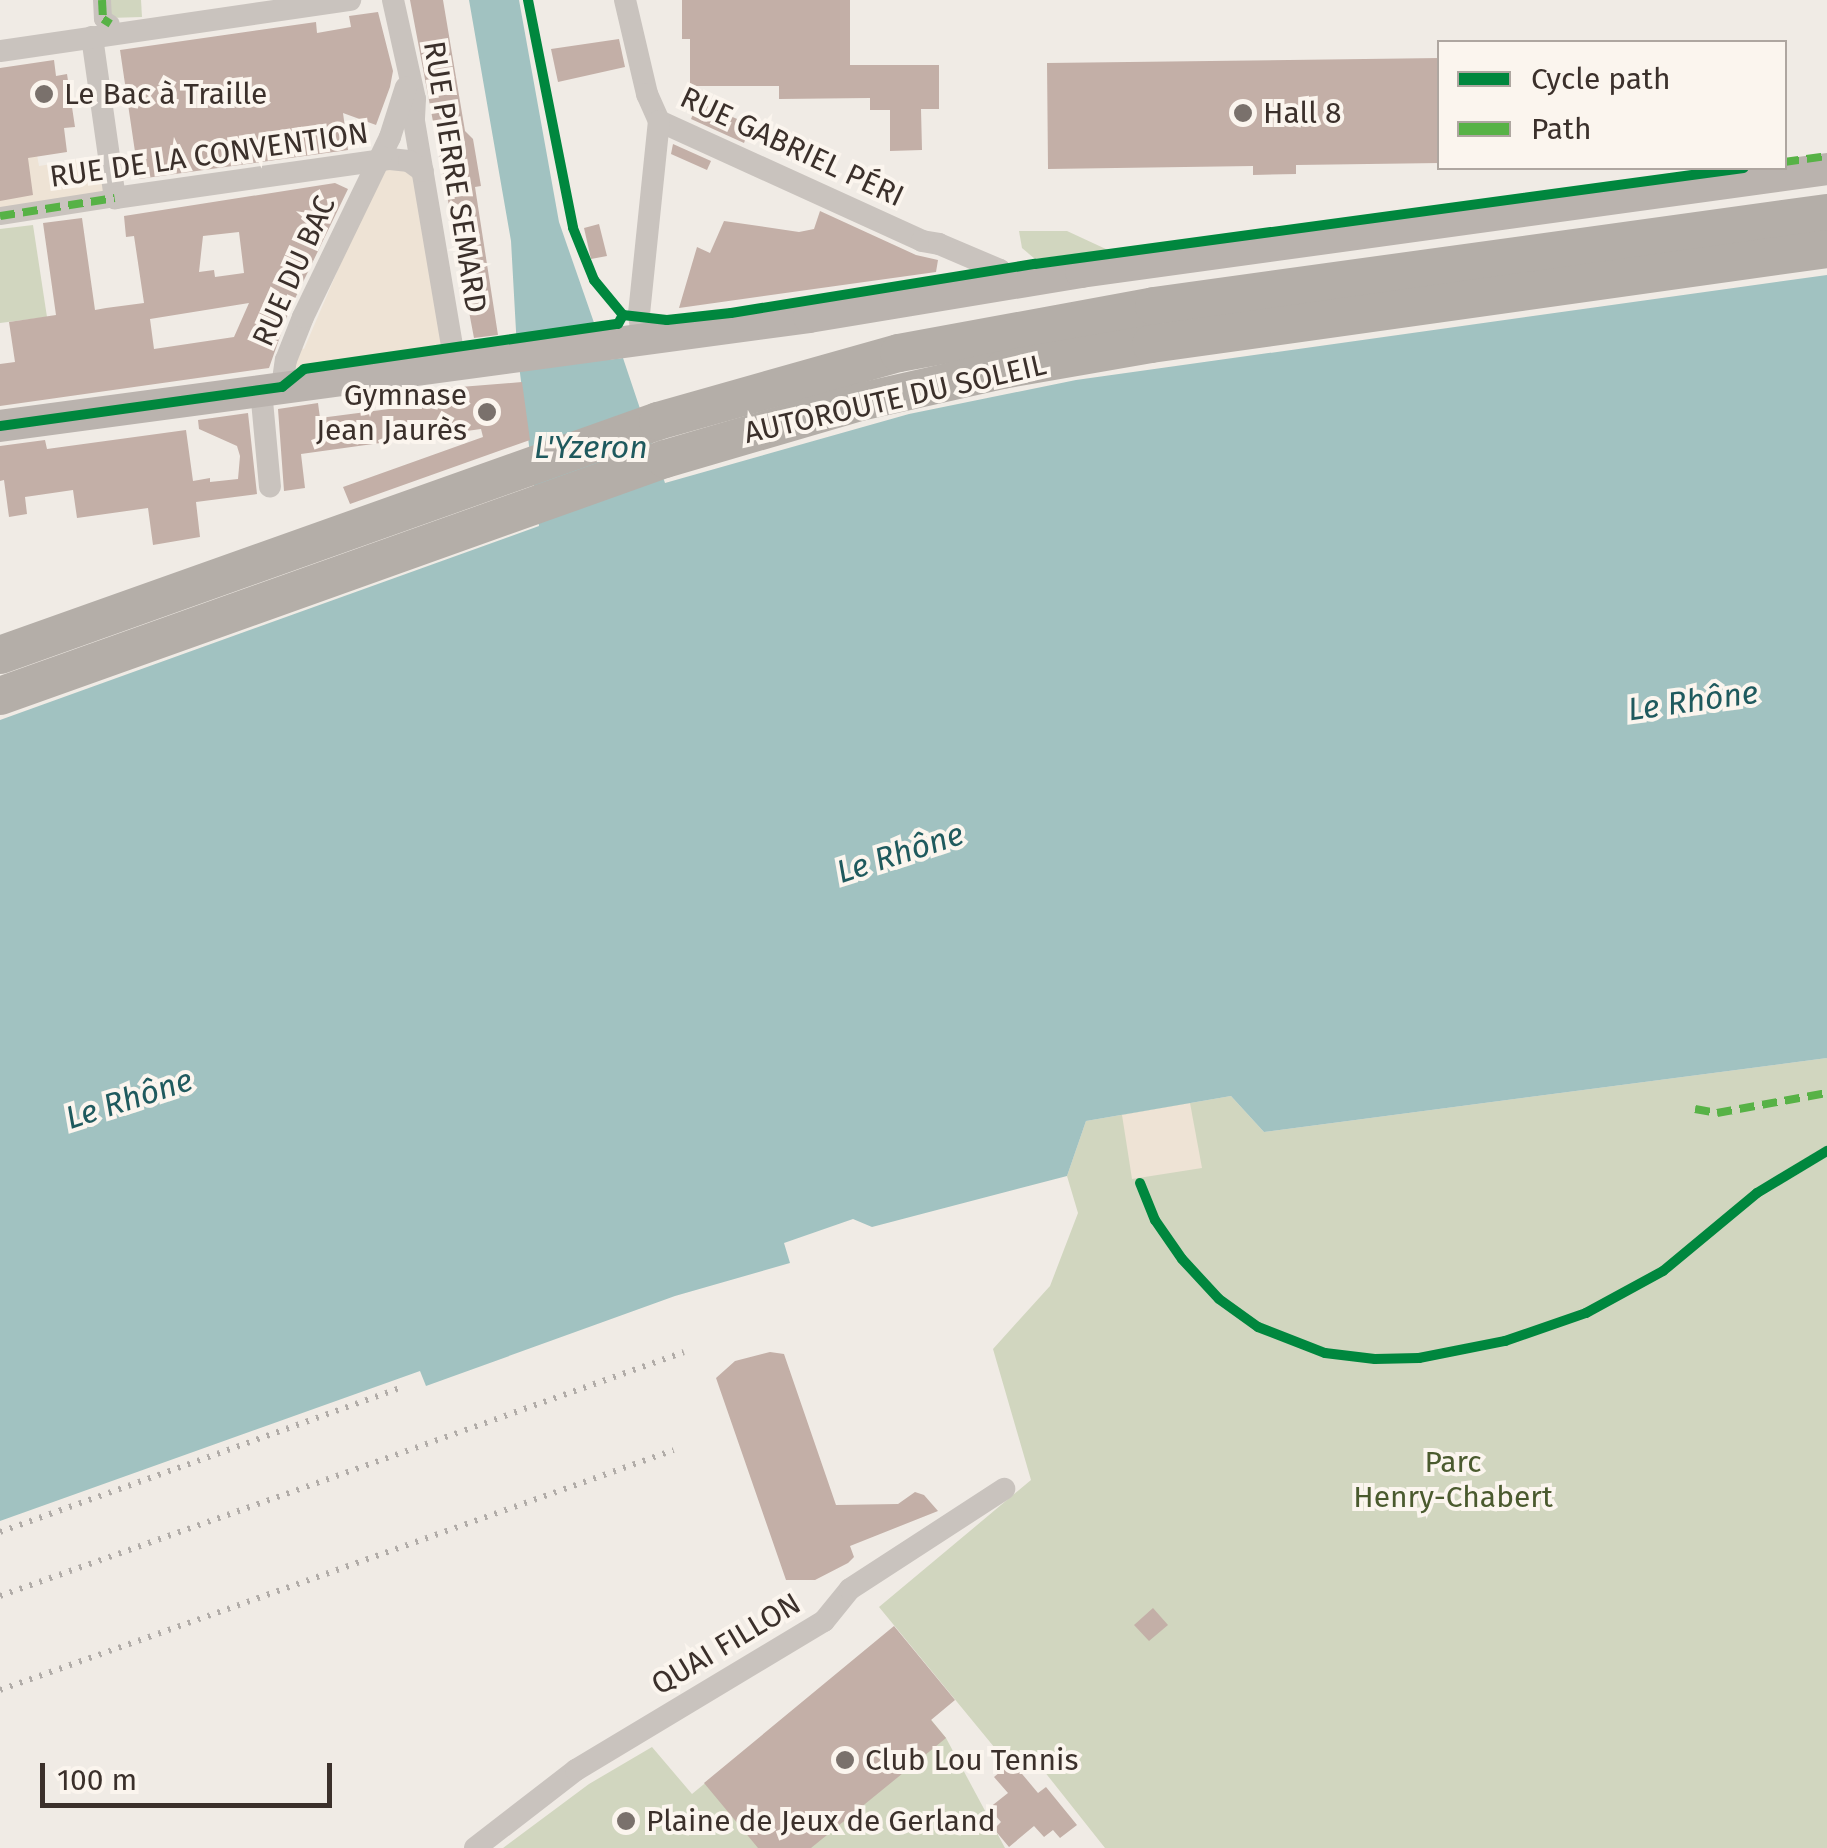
<!DOCTYPE html>
<meta charset="utf-8">
<style>
body{margin:0}
#map{position:relative;width:1827px;height:1848px;overflow:hidden;background:#f0ebe5;font-family:"Fira Sans",sans-serif}
div>[style]{position:absolute}
.green>*{inset:0;background:#d1d6bf}
.plaza>*{inset:0;background:#eee3d5}
.water>*{inset:0;background:#a1c2c1}
.building>*{inset:0;background:#c3afa7}
.pedestrian>*{height:18px;margin:-9px;padding:0 9px;transform-origin:9px;border-radius:9px;background:#c9c3be}
.minor>*{height:22px;margin:-11px;padding:0 11px;transform-origin:11px;border-radius:11px;background:#c9c3be}
.secondary>*{height:32px;margin:-16px;padding:0 16px;transform-origin:16px;border-radius:16px;background:#bab3ae}
.trunk>*{height:38px;margin:-19px;padding:0 19px;transform-origin:19px;border-radius:19px;background:#b4aea8}
.rail>*{height:6px;margin-top:-3px;transform-origin:0;background:repeating-linear-gradient(90deg,#b1aca8 0 2.5px,transparent 0 10.5px)}
.quiet>*{height:8px;margin-top:-4px;transform-origin:0;background:repeating-linear-gradient(90deg,#57b246 0 15px,transparent 0 23px)}
.cycleway>*{height:10px;margin:-5px;padding:0 5px;transform-origin:5px;border-radius:5px;background:#00873e}
.dots>*{width:28px;height:28px;translate:-50% -50%;box-sizing:border-box;border:5px solid #fbf5ee;border-radius:50%}
span{translate:-50% -50%;white-space:nowrap;text-align:center;line-height:1.15;-webkit-text-stroke:8px #fbf5ee;paint-order:stroke}
.poi-label{font-size:30px;color:#3b302b}
.left{translate:0 -50%;text-align:left}
.right{translate:-100% -50%;text-align:right}
.street-label{font-size:30px;color:#3b302b}
.park-label{font-size:30px;color:#4a5a2e}
.water-label{font-size:32px;color:#1f5a5e;font-style:italic}
.legend{position:absolute;left:1437px;top:40px;width:350px;height:130px;box-sizing:border-box;background:#fbf5ee;border:2px solid #aea6a0;margin:0;padding:12px 18px;list-style:none;font-size:30px;color:#3b302b}
.legend li{display:flex;align-items:center;gap:20px;height:50px}
.legend b{width:50px;border:2px solid #aea6a0}
.scale{position:absolute;left:40px;top:1763px;width:292px;height:45px;box-sizing:border-box;border:5px solid #3b302b;border-top:0;padding-left:12px;font-size:30px;line-height:35px;white-space:nowrap;color:#3b302b;-webkit-text-stroke:8px #fbf5ee;paint-order:stroke}
</style>
<div id="map">
<div class="green">
<i style="clip-path:polygon(108px 0,141px 0,142px 17px,109px 18px)"></i>
<i style="clip-path:polygon(33px 225px,47px 317px,0 323px,0 229px)"></i>
<i style="clip-path:polygon(1019px 231px,1067px 231px,1108px 250px,1035px 259px,1022px 248px)"></i>
<i style="clip-path:polygon(1827px 1058px,1827px 1848px,1105px 1848px,1044px 1771px,999px 1753px,879px 1607px,1031px 1480px,993px 1349px,1050px 1286px,1078px 1213px,1067px 1176px,1086px 1121px,1231px 1096px,1264px 1132px)"></i>
<i style="clip-path:polygon(871px 1646px,946px 1738px,1005px 1848px,503px 1848px,589px 1784px,652px 1747px,692px 1794px)"></i>
</div>
<div class="plaza">
<i style="clip-path:polygon(36px 149px,39px 166px,98px 157px,104px 194px,0 210px,0 155px)"></i>
<i style="clip-path:polygon(382px 167px,413px 173px,438px 289px,441px 351px,295px 370px,296px 347px,304px 349px)"></i>
<i style="clip-path:polygon(1190px 1103px,1202px 1168px,1132px 1179px,1122px 1115px)"></i>
</div>
<div class="water">
<i style="clip-path:polygon(469px 0,519px 0,559px 222px,607px 360px,623px 358px,665px 483px,909px 414px,1076px 380px,1827px 275px,1827px 1058px,1264px 1132px,1231px 1096px,1086px 1121px,1067px 1176px,872px 1227px,853px 1219px,784px 1243px,790px 1263px,675px 1296px,426px 1386px,420px 1371px,0 1521px,0 720px,539px 526px,517px 349px,511px 241px)"></i>
</div>
<div class="building">
<i style="clip-path:polygon(410px 0,443px 0,465px 131px,473px 139px,481px 186px,475px 187px,498px 335px,474px 338px)"></i>
<i style="clip-path:polygon(682px 0,850px 0,850px 65px,939px 65px,939px 109px,921px 109px,922px 150px,890px 151px,890px 110px,870px 110px,870px 98px,779px 99px,779px 86px,690px 86px,690px 39px,682px 39px)"></i>
<i style="clip-path:polygon(378px 12px,393px 71px,390px 87px,376px 125px,343px 113px,348px 150px,139px 179px,120px 50px,316px 22px,317px 33px,351px 27px,349px 16px)"></i>
<i style="clip-path:polygon(619px 39px,625px 67px,558px 82px,551px 49px)"></i>
<i style="clip-path:polygon(1440px 58px,1440px 163px,1296px 165px,1296px 174px,1253px 175px,1253px 166px,1048px 169px,1047px 63px)"></i>
<i style="clip-path:polygon(54px 60px,56px 76px,67px 74px,75px 127px,64px 128px,67px 152px,28px 158px,33px 195px,0 201px,0 68px)"></i>
<i style="clip-path:polygon(698px 102px,751px 125px,744px 143px,691px 119px)"></i>
<i style="clip-path:polygon(673px 144px,711px 161px,707px 170px,671px 154px)"></i>
<i style="clip-path:polygon(evenodd,335px 183px,348px 189px,289px 311px,269px 368px,0 406px,0 364px,15px 362px,9px 322px,56px 315px,43px 223px,82px 218px,95px 310px,106px 308px,144px 303px,134px 236px,126px 237px,124px 216px,335px 183px,239px 232px,244px 273px,215px 277px,214px 270px,199px 272px,203px 236px,239px 232px,335px 183px,249px 303px,234px 337px,154px 349px,150px 319px,249px 303px)"></i>
<i style="clip-path:polygon(820px 211px,916px 255px,938px 260px,936px 272px,679px 308px,697px 247px,710px 253px,724px 221px,799px 232px,814px 229px)"></i>
<i style="clip-path:polygon(599px 224px,607px 256px,591px 259px,584px 228px)"></i>
<i style="clip-path:polygon(522px 382px,530px 440px,350px 504px,343px 487px,483px 437px,481px 429px,301px 454px,305px 488px,284px 491px,278px 409px,318px 403px,320px 418px,412px 406px,410px 391px)"></i>
<i style="clip-path:polygon(248px 413px,257px 494px,196px 502px,200px 537px,153px 545px,148px 508px,77px 518px,73px 490px,25px 497px,27px 514px,9px 517px,4px 480px,0 481px,0 446px,45px 440px,47px 449px,186px 430px,193px 481px,210px 478px,210px 482px,238px 479px,240px 456px,237px 446px,199px 429px,198px 420px)"></i>
<i style="clip-path:polygon(770px 1352px,784px 1354px,836px 1505px,898px 1504px,915px 1492px,924px 1495px,938px 1511px,850px 1546px,854px 1557px,848px 1563px,815px 1580px,786px 1580px,716px 1378px,735px 1361px)"></i>
<i style="clip-path:polygon(1153px 1608px,1168px 1625px,1149px 1641px,1134px 1625px)"></i>
<i style="clip-path:polygon(894px 1626px,955px 1700px,931px 1720px,946px 1738px,811px 1848px,758px 1848px,704px 1783px)"></i>
<i style="clip-path:polygon(1012px 1762px,1038px 1793px,1046px 1787px,1077px 1825px,1060px 1838px,1053px 1830px,1044px 1837px,1034px 1826px,1009px 1847px,994px 1829px,1001px 1822px,989px 1808px,1008px 1793px,994px 1777px)"></i>
</div>
<div class="pedestrian">
<i style="left:102px;top:0;width:19px;rotate:87deg"></i>
<i style="left:103px;top:19px;width:9px;rotate:32deg"></i>
<i style="left:0;top:216px;width:116px;rotate:-8.9deg"></i>
</div>
<div class="minor">
<i style="left:393px;top:0;width:101px;rotate:77.5deg"></i>
<i style="left:415px;top:99px;width:22px;rotate:93deg"></i>
<i style="left:414px;top:121px;width:246px;rotate:80.4deg"></i>
<i style="left:625px;top:0;width:97px;rotate:76.8deg"></i>
<i style="left:647px;top:94px;width:30px;rotate:66deg"></i>
<i style="left:659px;top:121px;width:289px;rotate:24.5deg"></i>
<i style="left:922px;top:241px;width:17px;rotate:10deg"></i>
<i style="left:939px;top:244px;width:66px;rotate:23.1deg"></i>
<i style="left:1000px;top:270px;width:14px;rotate:82deg"></i>
<i style="left:92px;top:37px;width:163px;rotate:81.9deg"></i>
<i style="left:115px;top:198px;width:278px;rotate:-8.1deg"></i>
<i style="left:390px;top:159px;width:19px;rotate:6deg"></i>
<i style="left:409px;top:161px;width:17px;rotate:36deg"></i>
<i style="left:0;top:51px;width:354px;rotate:-8.3deg"></i>
<i style="left:642px;top:336px;width:22px;rotate:-98deg"></i>
<i style="left:639px;top:314px;width:194px;rotate:-84.1deg"></i>
<i style="left:282px;top:387px;width:27px;rotate:-82deg"></i>
<i style="left:286px;top:360px;width:46px;rotate:-68.4deg"></i>
<i style="left:303px;top:317px;width:200px;rotate:-64.2deg"></i>
<i style="left:390px;top:137px;width:52px;rotate:-72.3deg"></i>
<i style="left:261px;top:390px;width:97px;rotate:84.7deg"></i>
<i style="left:475px;top:1848px;width:128px;rotate:-37.7deg"></i>
<i style="left:576px;top:1770px;width:289px;rotate:-31deg"></i>
<i style="left:824px;top:1621px;width:41px;rotate:-50.9deg"></i>
<i style="left:850px;top:1589px;width:184px;rotate:-33deg"></i>
</div>
<div class="secondary">
<i style="left:0;top:426px;width:816px;rotate:-7.67deg"></i>
<i style="left:809px;top:317px;width:276px;rotate:-9.4deg"></i>
<i style="left:1081px;top:272px;width:753px;rotate:-7.86deg"></i>
</div>
<div class="trunk">
<i style="left:0;top:655px;width:698px;rotate:-19.58deg"></i>
<i style="left:658px;top:421px;width:250px;rotate:-15.8deg"></i>
<i style="left:899px;top:353px;width:259px;rotate:-10.4deg"></i>
<i style="left:1154px;top:306px;width:679px;rotate:-7.87deg"></i>
<i style="left:0;top:696px;width:706px;rotate:-19.62deg"></i>
<i style="left:665px;top:459px;width:203px;rotate:-16.3deg"></i>
<i style="left:860px;top:402px;width:146px;rotate:-12.7deg"></i>
<i style="left:1002px;top:370px;width:151px;rotate:-9.9deg"></i>
<i style="left:1151px;top:344px;width:683px;rotate:-8deg"></i>
</div>
<div class="rail">
<i style="left:0;top:1532px;width:428px;rotate:-19.8deg"></i>
<i style="left:0;top:1596px;width:726px;rotate:-19.63deg"></i>
<i style="left:0;top:1690px;width:715px;rotate:-19.6deg"></i>
</div>
<div class="quiet">
<i style="left:102px;top:0;width:19px;rotate:87deg"></i>
<i style="left:103px;top:19px;width:9px;rotate:32deg"></i>
<i style="left:1784px;top:162px;width:43px;rotate:-7.9deg"></i>
<i style="left:0;top:216px;width:116px;rotate:-8.9deg"></i>
<i style="left:1695px;top:1109px;width:22px;rotate:10deg"></i>
<i style="left:1717px;top:1113px;width:112px;rotate:-10.3deg"></i>
</div>
<div class="cycleway">
<i style="left:528px;top:0;width:232px;rotate:78.8deg"></i>
<i style="left:573px;top:228px;width:56px;rotate:68deg"></i>
<i style="left:594px;top:280px;width:45px;rotate:50.4deg"></i>
<i style="left:0;top:426px;width:285px;rotate:-7.9deg"></i>
<i style="left:282px;top:387px;width:28px;rotate:-39deg"></i>
<i style="left:304px;top:369px;width:317px;rotate:-8.2deg"></i>
<i style="left:618px;top:324px;width:10px;rotate:-61deg"></i>
<i style="left:623px;top:315px;width:44px;rotate:6.5deg"></i>
<i style="left:667px;top:320px;width:64px;rotate:-6.2deg"></i>
<i style="left:731px;top:313px;width:308px;rotate:-9.2deg"></i>
<i style="left:1035px;top:264px;width:715px;rotate:-7.71deg"></i>
<i style="left:1140px;top:1183px;width:40px;rotate:68deg"></i>
<i style="left:1155px;top:1220px;width:47px;rotate:55.3deg"></i>
<i style="left:1182px;top:1259px;width:54px;rotate:47.2deg"></i>
<i style="left:1219px;top:1299px;width:48px;rotate:35.7deg"></i>
<i style="left:1258px;top:1327px;width:72px;rotate:21.2deg"></i>
<i style="left:1325px;top:1353px;width:50px;rotate:6.8deg"></i>
<i style="left:1375px;top:1359px;width:44px;rotate:-1.3deg"></i>
<i style="left:1419px;top:1358px;width:88px;rotate:-11.2deg"></i>
<i style="left:1505px;top:1341px;width:86px;rotate:-19.1deg"></i>
<i style="left:1586px;top:1313px;width:88px;rotate:-28.6deg"></i>
<i style="left:1663px;top:1271px;width:122px;rotate:-39.7deg"></i>
<i style="left:1757px;top:1193px;width:82px;rotate:-31deg"></i>
</div>
<div class="dots">
<i style="left:44px;top:94px;background:#7a716c"></i>
<i style="left:1243px;top:113px;background:#7a716c"></i>
<i style="left:487px;top:412px;background:#7a716c"></i>
<i style="left:845px;top:1760px;background:#7a716c"></i>
<i style="left:626px;top:1821px;background:#7a716c"></i>
</div>
<div class="poi-label">
<span class="left" style="left:64px;top:94px">Le Bac à Traille</span>
<span class="left" style="left:1263px;top:113px">Hall 8</span>
<span class="right" style="left:467px;top:412px">Gymnase<br>Jean Jaurès</span>
<span class="left" style="left:865px;top:1760px">Club Lou Tennis</span>
<span class="left" style="left:646px;top:1821px">Plaine de Jeux de Gerland</span>
</div>
<div class="street-label">
<span style="left:792px;top:147px;rotate:25deg">RUE GABRIEL PÉRI</span>
<span style="left:209px;top:155px;rotate:-8deg">RUE DE LA CONVENTION</span>
<span style="left:455px;top:177px;rotate:81deg">RUE PIERRE SEMARD</span>
<span style="left:294px;top:271px;rotate:-66deg">RUE DU BAC</span>
<span style="left:895px;top:399px;rotate:-13deg">AUTOROUTE DU SOLEIL</span>
<span style="left:726px;top:1644px;rotate:-31deg">QUAI FILLON</span>
</div>
<div class="park-label">
<span style="left:1453px;top:1479px">Parc<br>Henry-Chabert</span>
</div>
<div class="water-label">
<span style="left:591px;top:447px">L'Yzeron</span>
<span style="left:1693px;top:701px;rotate:-8deg">Le Rhône</span>
<span style="left:900px;top:853px;rotate:-18deg">Le Rhône</span>
<span style="left:129px;top:1099px;rotate:-18deg">Le Rhône</span>
</div>
<ul class="legend">
<li><b style="height:12px;background:#00873e"></b>Cycle path</li>
<li><b style="height:12px;background:#57b246"></b>Path</li>
</ul>
<div class="scale">100 m</div>
</div>
